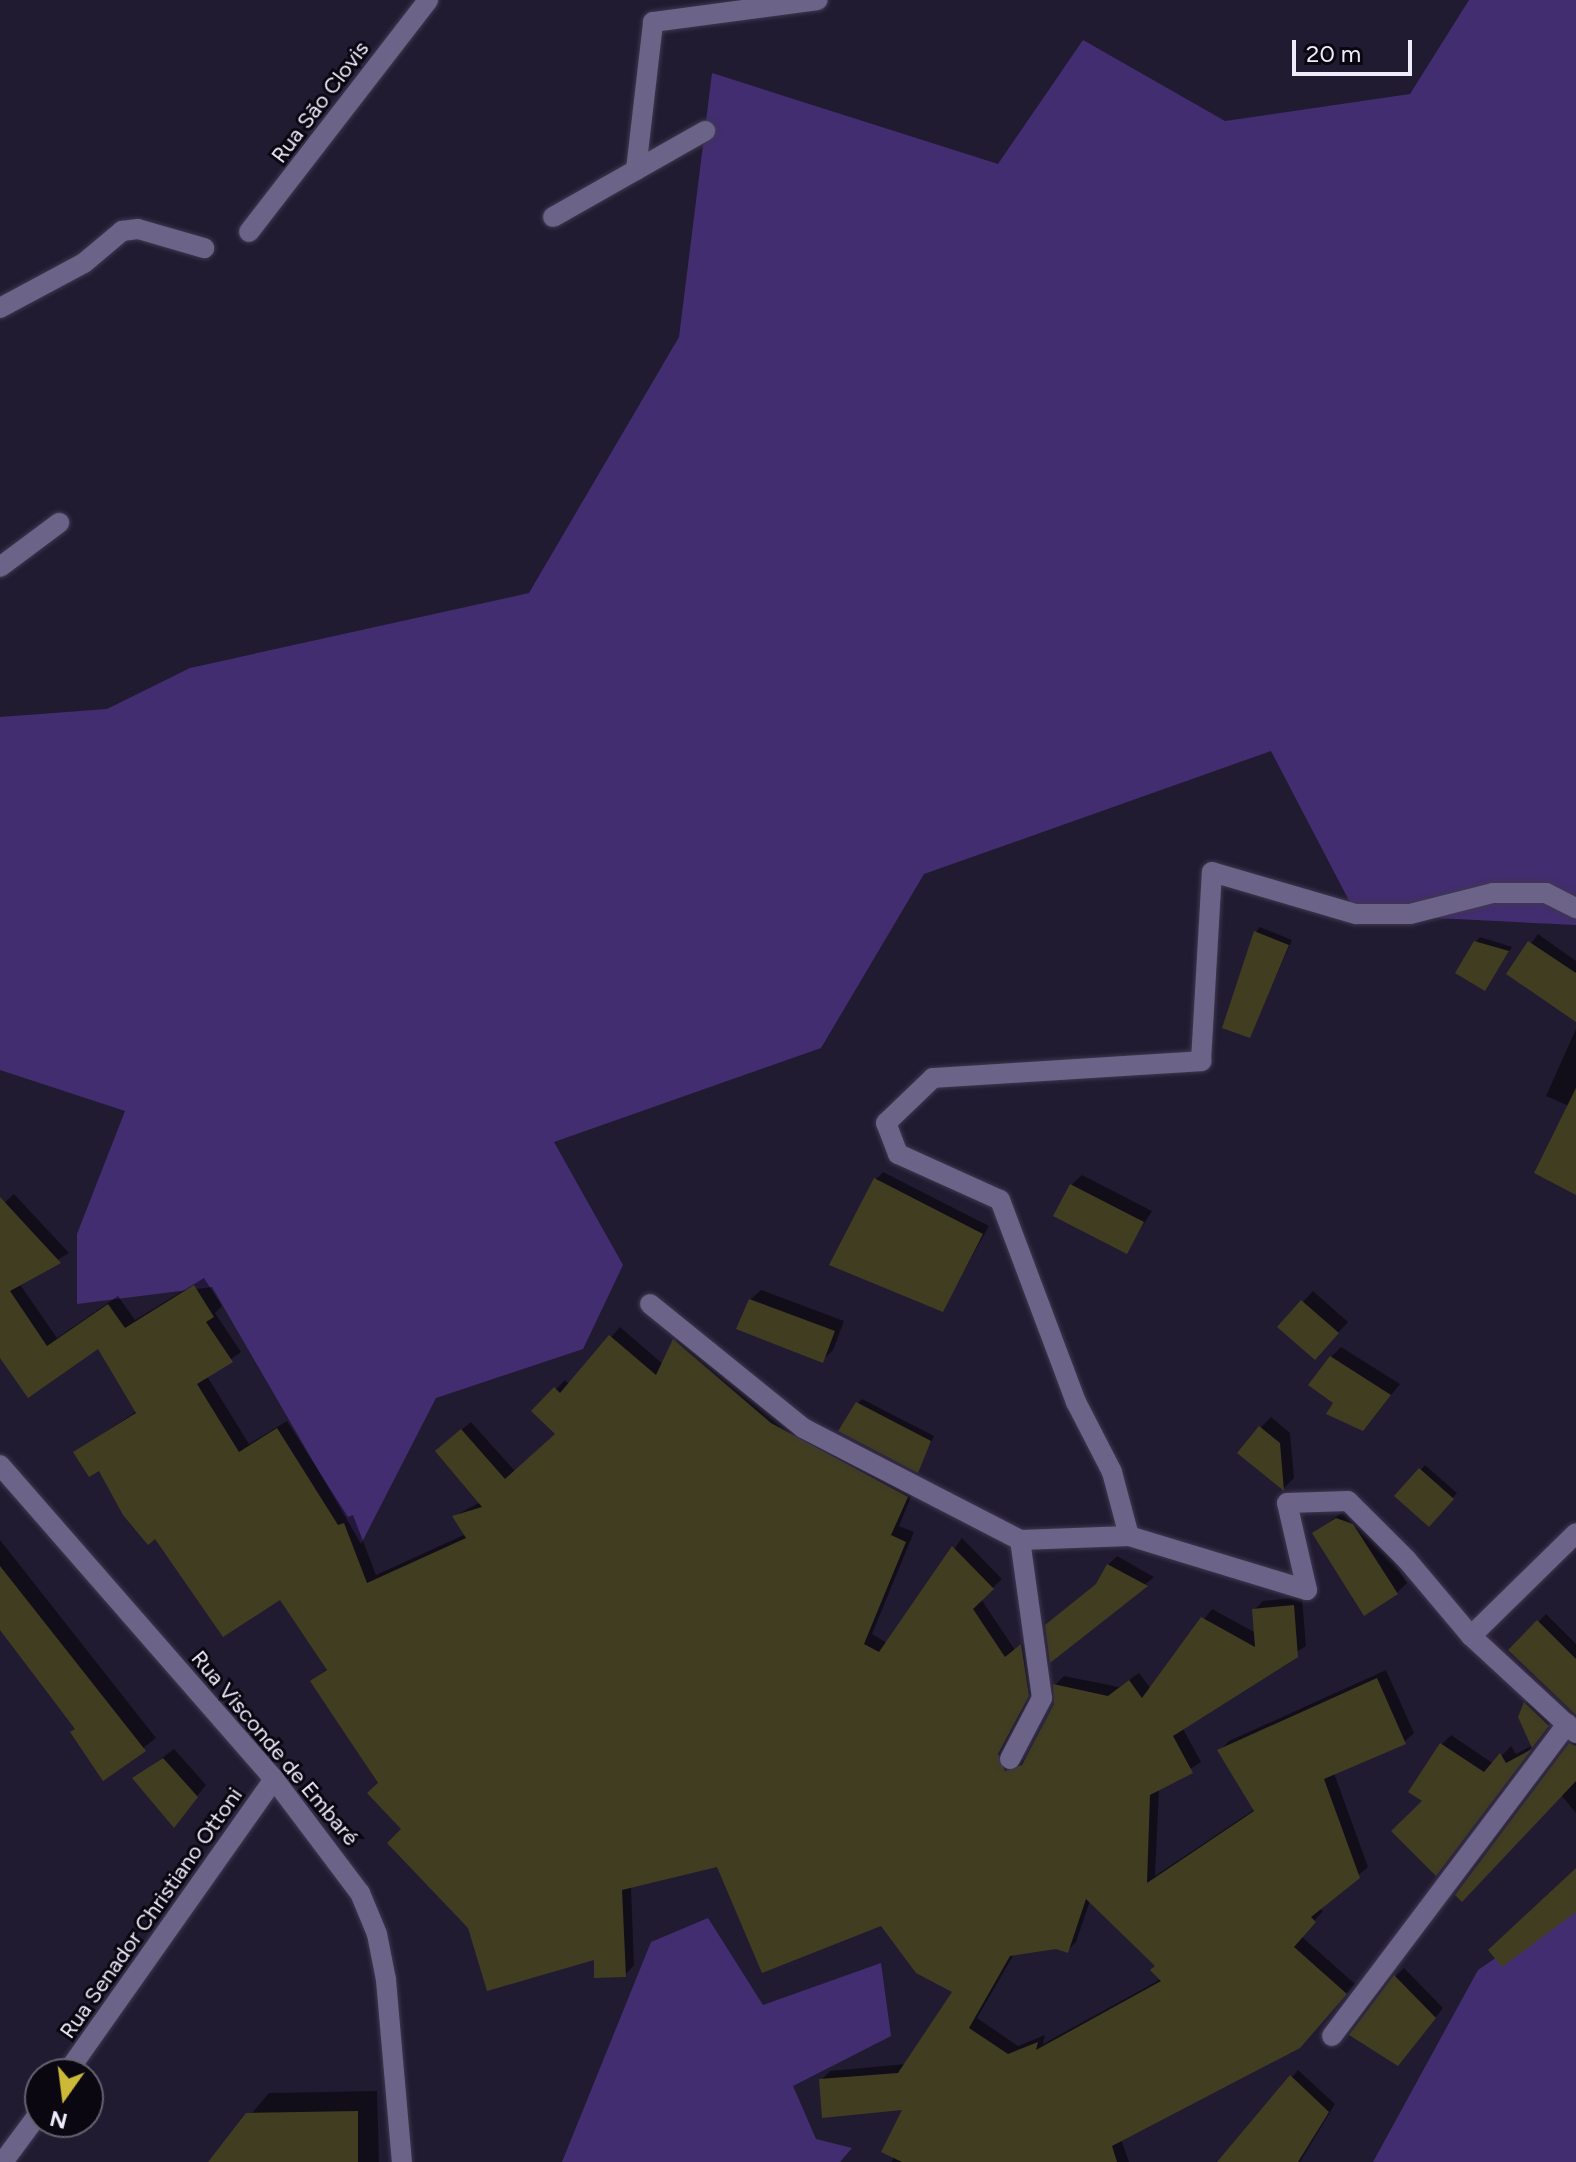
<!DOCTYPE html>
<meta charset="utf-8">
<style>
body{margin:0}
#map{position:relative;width:1576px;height:2162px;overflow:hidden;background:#211b32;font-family:Figtree,sans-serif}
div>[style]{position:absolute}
.green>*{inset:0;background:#422d70}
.shadow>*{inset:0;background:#0007}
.building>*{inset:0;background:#413d21}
.roads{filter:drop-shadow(0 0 2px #3e384e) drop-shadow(0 0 2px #3e384e)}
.minor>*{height:20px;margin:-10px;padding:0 10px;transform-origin:10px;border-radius:10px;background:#6c6488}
span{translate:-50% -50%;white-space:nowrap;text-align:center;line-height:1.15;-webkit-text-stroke:6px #0a0711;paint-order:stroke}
.street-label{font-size:22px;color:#eeebfb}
.north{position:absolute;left:24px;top:2058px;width:80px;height:80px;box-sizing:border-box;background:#0a0711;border:2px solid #65626f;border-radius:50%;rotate:194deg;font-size:22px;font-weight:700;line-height:32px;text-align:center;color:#eeebfb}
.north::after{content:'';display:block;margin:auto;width:28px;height:36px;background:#ccb938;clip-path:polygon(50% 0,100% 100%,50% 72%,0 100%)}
.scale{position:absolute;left:1292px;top:40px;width:120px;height:36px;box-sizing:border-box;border:4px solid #eeebfb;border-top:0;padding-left:10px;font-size:24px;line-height:28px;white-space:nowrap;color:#eeebfb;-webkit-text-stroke:6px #0a0711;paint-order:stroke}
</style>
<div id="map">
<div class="green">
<i style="clip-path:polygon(1469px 0,1576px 0,1576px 925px,1356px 914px,1271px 751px,924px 874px,821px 1048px,554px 1142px,623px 1265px,583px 1349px,436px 1398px,361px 1544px,212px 1287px,77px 1304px,77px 1234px,125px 1111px,0 1070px,0 717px,107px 709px,190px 668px,529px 593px,679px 337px,712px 73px,998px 164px,1083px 40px,1225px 121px,1410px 94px)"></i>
<i style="clip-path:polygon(1576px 1903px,1576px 2162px,1373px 2162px,1478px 1970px)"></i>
<i style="clip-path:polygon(708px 1918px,763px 2005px,881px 1963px,891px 2036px,793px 2086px,816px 2139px,852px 2148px,840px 2162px,562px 2162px,651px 1942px)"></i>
</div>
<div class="shadow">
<i style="clip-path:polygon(1260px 927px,1292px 940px,1250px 1035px,1256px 932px)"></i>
<i style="clip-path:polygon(1538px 934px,1576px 961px,1576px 1019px,1509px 973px)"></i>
<i style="clip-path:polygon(1480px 937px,1512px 947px,1485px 989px,1476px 942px)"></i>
<i style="clip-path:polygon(1576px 1029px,1576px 1192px,1569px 1106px,1546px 1096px)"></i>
<i style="clip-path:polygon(883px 1172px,989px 1226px,943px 1309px,876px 1179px)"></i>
<i style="clip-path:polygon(1082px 1175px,1152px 1211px,1127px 1251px,1071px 1185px)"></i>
<i style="clip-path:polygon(evenodd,14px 1194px,69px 1253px,19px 1283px,57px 1338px,118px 1296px,135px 1320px,204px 1278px,222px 1306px,215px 1313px,241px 1352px,207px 1376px,249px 1444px,287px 1421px,348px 1517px,353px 1515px,376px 1575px,466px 1534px,454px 1516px,481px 1502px,447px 1442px,471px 1422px,515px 1471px,558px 1433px,534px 1411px,565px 1380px,570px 1385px,620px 1327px,663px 1364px,683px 1331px,780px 1414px,915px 1487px,899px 1526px,914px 1532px,872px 1634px,887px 1643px,962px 1538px,1002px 1579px,981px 1599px,1015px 1650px,1030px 1638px,1037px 1685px,1006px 1743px,1014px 1763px,1027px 1758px,1056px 1705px,1055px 1685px,1064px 1676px,1119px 1687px,1139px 1673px,1151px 1689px,1212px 1609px,1256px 1633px,1254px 1610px,1263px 1601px,1302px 1597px,1306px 1646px,1182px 1727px,1201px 1762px,1159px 1789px,1155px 1876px,1255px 1809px,1220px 1750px,1229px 1741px,1386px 1670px,1414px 1733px,1404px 1742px,1334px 1773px,1368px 1867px,1319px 1908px,1323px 1911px,1301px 1936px,1355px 1984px,1308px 2037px,1121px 2139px,1129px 2162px,892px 2162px,906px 2108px,821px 2080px,830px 2071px,906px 2064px,955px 1992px,882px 1923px,719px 1865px,631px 1886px,634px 1965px,625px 1975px,596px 1957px,470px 1927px,312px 1681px,328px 1668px,281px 1598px,75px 1452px,137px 1411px,98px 1346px,0 1355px,0 1207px,14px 1194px,1090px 1901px,1157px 1966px,1161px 1979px,1043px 2044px,1045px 2035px,1018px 2046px,977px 2018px,1014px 1954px,1056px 1947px,1067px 1951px,1076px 1942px,1090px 1901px)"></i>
<i style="clip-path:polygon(761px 1290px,844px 1321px,833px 1350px,823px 1360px,750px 1300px)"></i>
<i style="clip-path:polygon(1313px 1291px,1348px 1322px,1325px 1347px,1280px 1327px)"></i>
<i style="clip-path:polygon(1341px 1347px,1400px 1384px,1373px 1418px,1336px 1402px,1331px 1357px)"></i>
<i style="clip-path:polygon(862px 1399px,934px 1436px,917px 1470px,857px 1404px)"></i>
<i style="clip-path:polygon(1271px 1417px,1290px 1433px,1294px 1478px,1284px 1488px,1261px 1427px)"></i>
<i style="clip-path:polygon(1425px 1465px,1457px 1493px,1429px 1524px,1397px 1496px)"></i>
<i style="clip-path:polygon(1348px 1508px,1363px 1514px,1407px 1583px,1397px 1593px,1314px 1533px)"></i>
<i style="clip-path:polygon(0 1540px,156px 1738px,104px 1778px,77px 1728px,0 1627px)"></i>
<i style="clip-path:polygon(1117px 1556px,1154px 1577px,1052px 1660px,1108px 1565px)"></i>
<i style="clip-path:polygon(1546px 1614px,1576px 1644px,1576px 1712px,1511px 1650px)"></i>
<i style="clip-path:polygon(1530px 1699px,1552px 1720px,1436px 1873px,1425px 1800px,1441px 1745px,1451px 1735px,1494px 1764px,1511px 1746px,1516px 1754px,1533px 1745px,1525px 1703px)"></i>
<i style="clip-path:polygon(1576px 1739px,1576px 1813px,1561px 1795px,1570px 1745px)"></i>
<i style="clip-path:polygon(174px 1749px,206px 1785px,174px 1825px,135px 1778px)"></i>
<i style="clip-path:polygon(1404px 1968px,1443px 2008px,1406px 2055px,1395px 1977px)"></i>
<i style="clip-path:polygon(1298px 2070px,1335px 2104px,1300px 2162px,1220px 2162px)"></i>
<i style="clip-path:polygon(377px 2091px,379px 2162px,210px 2162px,269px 2093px)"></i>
</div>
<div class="building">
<i style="clip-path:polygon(1254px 931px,1289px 945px,1250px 1038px,1222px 1028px)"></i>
<i style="clip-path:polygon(1474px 941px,1509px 951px,1485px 991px,1455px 973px)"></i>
<i style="clip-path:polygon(1528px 941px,1576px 973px,1576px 1022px,1506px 974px)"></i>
<i style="clip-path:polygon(1576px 1088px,1576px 1195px,1534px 1173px)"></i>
<i style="clip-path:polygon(874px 1178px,983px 1234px,943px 1312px,829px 1265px)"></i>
<i style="clip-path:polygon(1070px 1184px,1144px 1222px,1127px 1254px,1053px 1216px)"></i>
<i style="clip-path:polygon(evenodd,0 1197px,61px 1263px,10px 1291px,47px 1346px,108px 1304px,125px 1328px,194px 1285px,214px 1317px,206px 1322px,233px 1362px,197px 1384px,239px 1452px,277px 1428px,338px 1525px,344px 1523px,367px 1583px,466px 1538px,452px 1516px,482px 1507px,435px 1451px,461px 1429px,505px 1479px,555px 1434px,531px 1411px,554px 1387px,560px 1393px,609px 1335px,656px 1375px,673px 1339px,771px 1423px,908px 1497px,891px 1535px,906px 1542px,864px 1644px,879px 1652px,952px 1546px,994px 1589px,973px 1609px,1005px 1657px,1021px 1644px,1029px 1696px,998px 1754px,1005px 1771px,1022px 1765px,1054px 1704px,1053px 1684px,1108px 1696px,1129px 1680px,1142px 1698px,1201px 1617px,1255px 1647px,1252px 1609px,1294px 1605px,1298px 1657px,1173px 1736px,1193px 1773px,1150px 1795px,1147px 1883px,1254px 1811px,1217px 1750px,1377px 1678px,1406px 1744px,1324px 1779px,1360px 1878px,1311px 1917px,1316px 1922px,1294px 1947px,1347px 1994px,1300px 2048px,1112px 2146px,1117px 2162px,902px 2162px,881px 2152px,902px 2110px,822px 2118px,819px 2079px,898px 2073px,952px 1992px,916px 1973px,881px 1926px,762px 1973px,717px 1867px,622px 1890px,626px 1977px,594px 1978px,594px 1960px,487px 1991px,468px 1928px,387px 1843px,401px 1829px,367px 1793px,378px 1783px,310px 1681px,327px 1670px,280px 1600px,223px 1637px,155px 1539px,148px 1545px,123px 1515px,99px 1471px,89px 1477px,73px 1452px,136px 1413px,98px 1349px,28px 1398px,0 1358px,0 1197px,1086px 1899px,1155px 1966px,1150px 1970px,1161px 1981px,1036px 2050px,1038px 2042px,1008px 2054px,969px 2028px,1010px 1956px,1056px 1949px,1068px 1953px,1086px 1899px)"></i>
<i style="clip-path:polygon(749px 1299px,835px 1331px,823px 1363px,736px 1329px)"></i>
<i style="clip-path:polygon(1301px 1300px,1339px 1333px,1315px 1360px,1277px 1327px)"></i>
<i style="clip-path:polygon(1330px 1356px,1391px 1395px,1363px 1431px,1326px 1414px,1333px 1403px,1308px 1385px)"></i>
<i style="clip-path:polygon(856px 1402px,931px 1441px,918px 1473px,838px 1431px)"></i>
<i style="clip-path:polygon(1259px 1426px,1280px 1443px,1284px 1491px,1237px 1453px)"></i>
<i style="clip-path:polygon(1419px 1468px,1454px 1499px,1429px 1527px,1394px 1496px)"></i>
<i style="clip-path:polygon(1336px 1518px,1353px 1524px,1398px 1594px,1364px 1616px,1312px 1533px)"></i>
<i style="clip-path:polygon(1107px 1564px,1148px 1586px,1050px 1663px,1045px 1625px,1096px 1584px)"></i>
<i style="clip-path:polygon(0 1566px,146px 1751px,103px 1781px,70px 1732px,75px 1729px,0 1630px)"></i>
<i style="clip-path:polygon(1537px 1620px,1576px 1659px,1576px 1715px,1508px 1650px)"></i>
<i style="clip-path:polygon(1524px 1702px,1549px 1726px,1532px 1748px,1518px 1717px)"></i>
<i style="clip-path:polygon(1440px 1743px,1484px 1772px,1500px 1753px,1506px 1763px,1532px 1749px,1436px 1876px,1391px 1831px,1422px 1801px,1408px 1792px)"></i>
<i style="clip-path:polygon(1569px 1743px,1576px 1746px,1576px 1781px,1462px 1902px,1455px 1895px)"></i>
<i style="clip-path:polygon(163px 1758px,198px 1797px,174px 1828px,132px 1778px)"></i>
<i style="clip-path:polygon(1576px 1868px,1576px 1912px,1502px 1967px,1488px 1950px)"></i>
<i style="clip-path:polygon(1394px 1975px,1436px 2018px,1398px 2066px,1349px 2035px)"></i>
<i style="clip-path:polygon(1290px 2075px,1329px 2112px,1298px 2162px,1217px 2162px)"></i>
<i style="clip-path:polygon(358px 2111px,358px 2162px,208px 2162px,246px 2113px)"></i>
</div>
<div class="roads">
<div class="minor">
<i style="left:636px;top:170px;width:149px;rotate:-83.4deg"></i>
<i style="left:653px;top:22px;width:166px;rotate:-7.6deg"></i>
<i style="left:553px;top:217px;width:175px;rotate:-29.5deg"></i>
<i style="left:249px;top:232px;width:293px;rotate:-52.3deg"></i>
<i style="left:0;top:308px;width:95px;rotate:-28.2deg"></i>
<i style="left:84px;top:263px;width:50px;rotate:-40.1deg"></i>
<i style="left:122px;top:231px;width:16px;rotate:-7deg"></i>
<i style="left:138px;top:229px;width:69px;rotate:16.1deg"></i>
<i style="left:0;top:567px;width:74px;rotate:-36.7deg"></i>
<i style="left:650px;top:1304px;width:197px;rotate:39deg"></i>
<i style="left:803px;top:1428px;width:244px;rotate:27.3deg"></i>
<i style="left:1020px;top:1540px;width:109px;rotate:-2.1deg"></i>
<i style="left:1129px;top:1536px;width:186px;rotate:16.9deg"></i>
<i style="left:1307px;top:1590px;width:89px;rotate:-102.9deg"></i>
<i style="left:1287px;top:1503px;width:61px;rotate:-1.9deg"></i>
<i style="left:1348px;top:1501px;width:83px;rotate:45deg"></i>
<i style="left:1407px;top:1560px;width:99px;rotate:49.9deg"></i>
<i style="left:1471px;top:1636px;width:143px;rotate:42.7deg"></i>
<i style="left:0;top:1465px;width:417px;rotate:48.9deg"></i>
<i style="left:274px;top:1779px;width:143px;rotate:53deg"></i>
<i style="left:360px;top:1893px;width:44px;rotate:67.5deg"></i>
<i style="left:377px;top:1934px;width:47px;rotate:78.9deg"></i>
<i style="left:386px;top:1980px;width:183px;rotate:85deg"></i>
<i style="left:1129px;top:1536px;width:66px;rotate:-104.9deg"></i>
<i style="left:1112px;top:1472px;width:79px;rotate:-117.2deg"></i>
<i style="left:1076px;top:1402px;width:216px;rotate:-110.6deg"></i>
<i style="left:1000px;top:1200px;width:112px;rotate:-155.7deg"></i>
<i style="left:898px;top:1154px;width:33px;rotate:-111deg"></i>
<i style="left:886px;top:1123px;width:65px;rotate:-43.8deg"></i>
<i style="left:933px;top:1078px;width:269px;rotate:-3.6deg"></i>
<i style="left:1201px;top:1061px;width:189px;rotate:-86.7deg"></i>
<i style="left:1212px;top:872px;width:150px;rotate:16.3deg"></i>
<i style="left:1356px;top:914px;width:54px"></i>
<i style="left:1410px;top:914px;width:86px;rotate:-14.2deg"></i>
<i style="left:1493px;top:893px;width:53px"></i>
<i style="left:1546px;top:893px;width:34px;rotate:27deg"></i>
<i style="left:1471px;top:1636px;width:147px;rotate:-44.4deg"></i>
<i style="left:1010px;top:1759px;width:69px;rotate:-62.3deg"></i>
<i style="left:1042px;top:1698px;width:160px;rotate:-97.9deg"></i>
<i style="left:1332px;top:2036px;width:391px;rotate:-53deg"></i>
<i style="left:66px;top:2074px;width:361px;rotate:-54.8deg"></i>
<i style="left:3px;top:2162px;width:62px;rotate:-53.5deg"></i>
</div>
</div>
<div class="street-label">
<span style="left:320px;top:102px;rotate:-53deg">Rua São Clovis</span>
<span style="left:275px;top:1748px;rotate:50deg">Rua Visconde de Embaré</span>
<span style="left:151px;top:1913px;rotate:-55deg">Rua Senador Christiano Ottoni</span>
</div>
<div class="north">N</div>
<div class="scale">20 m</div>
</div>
